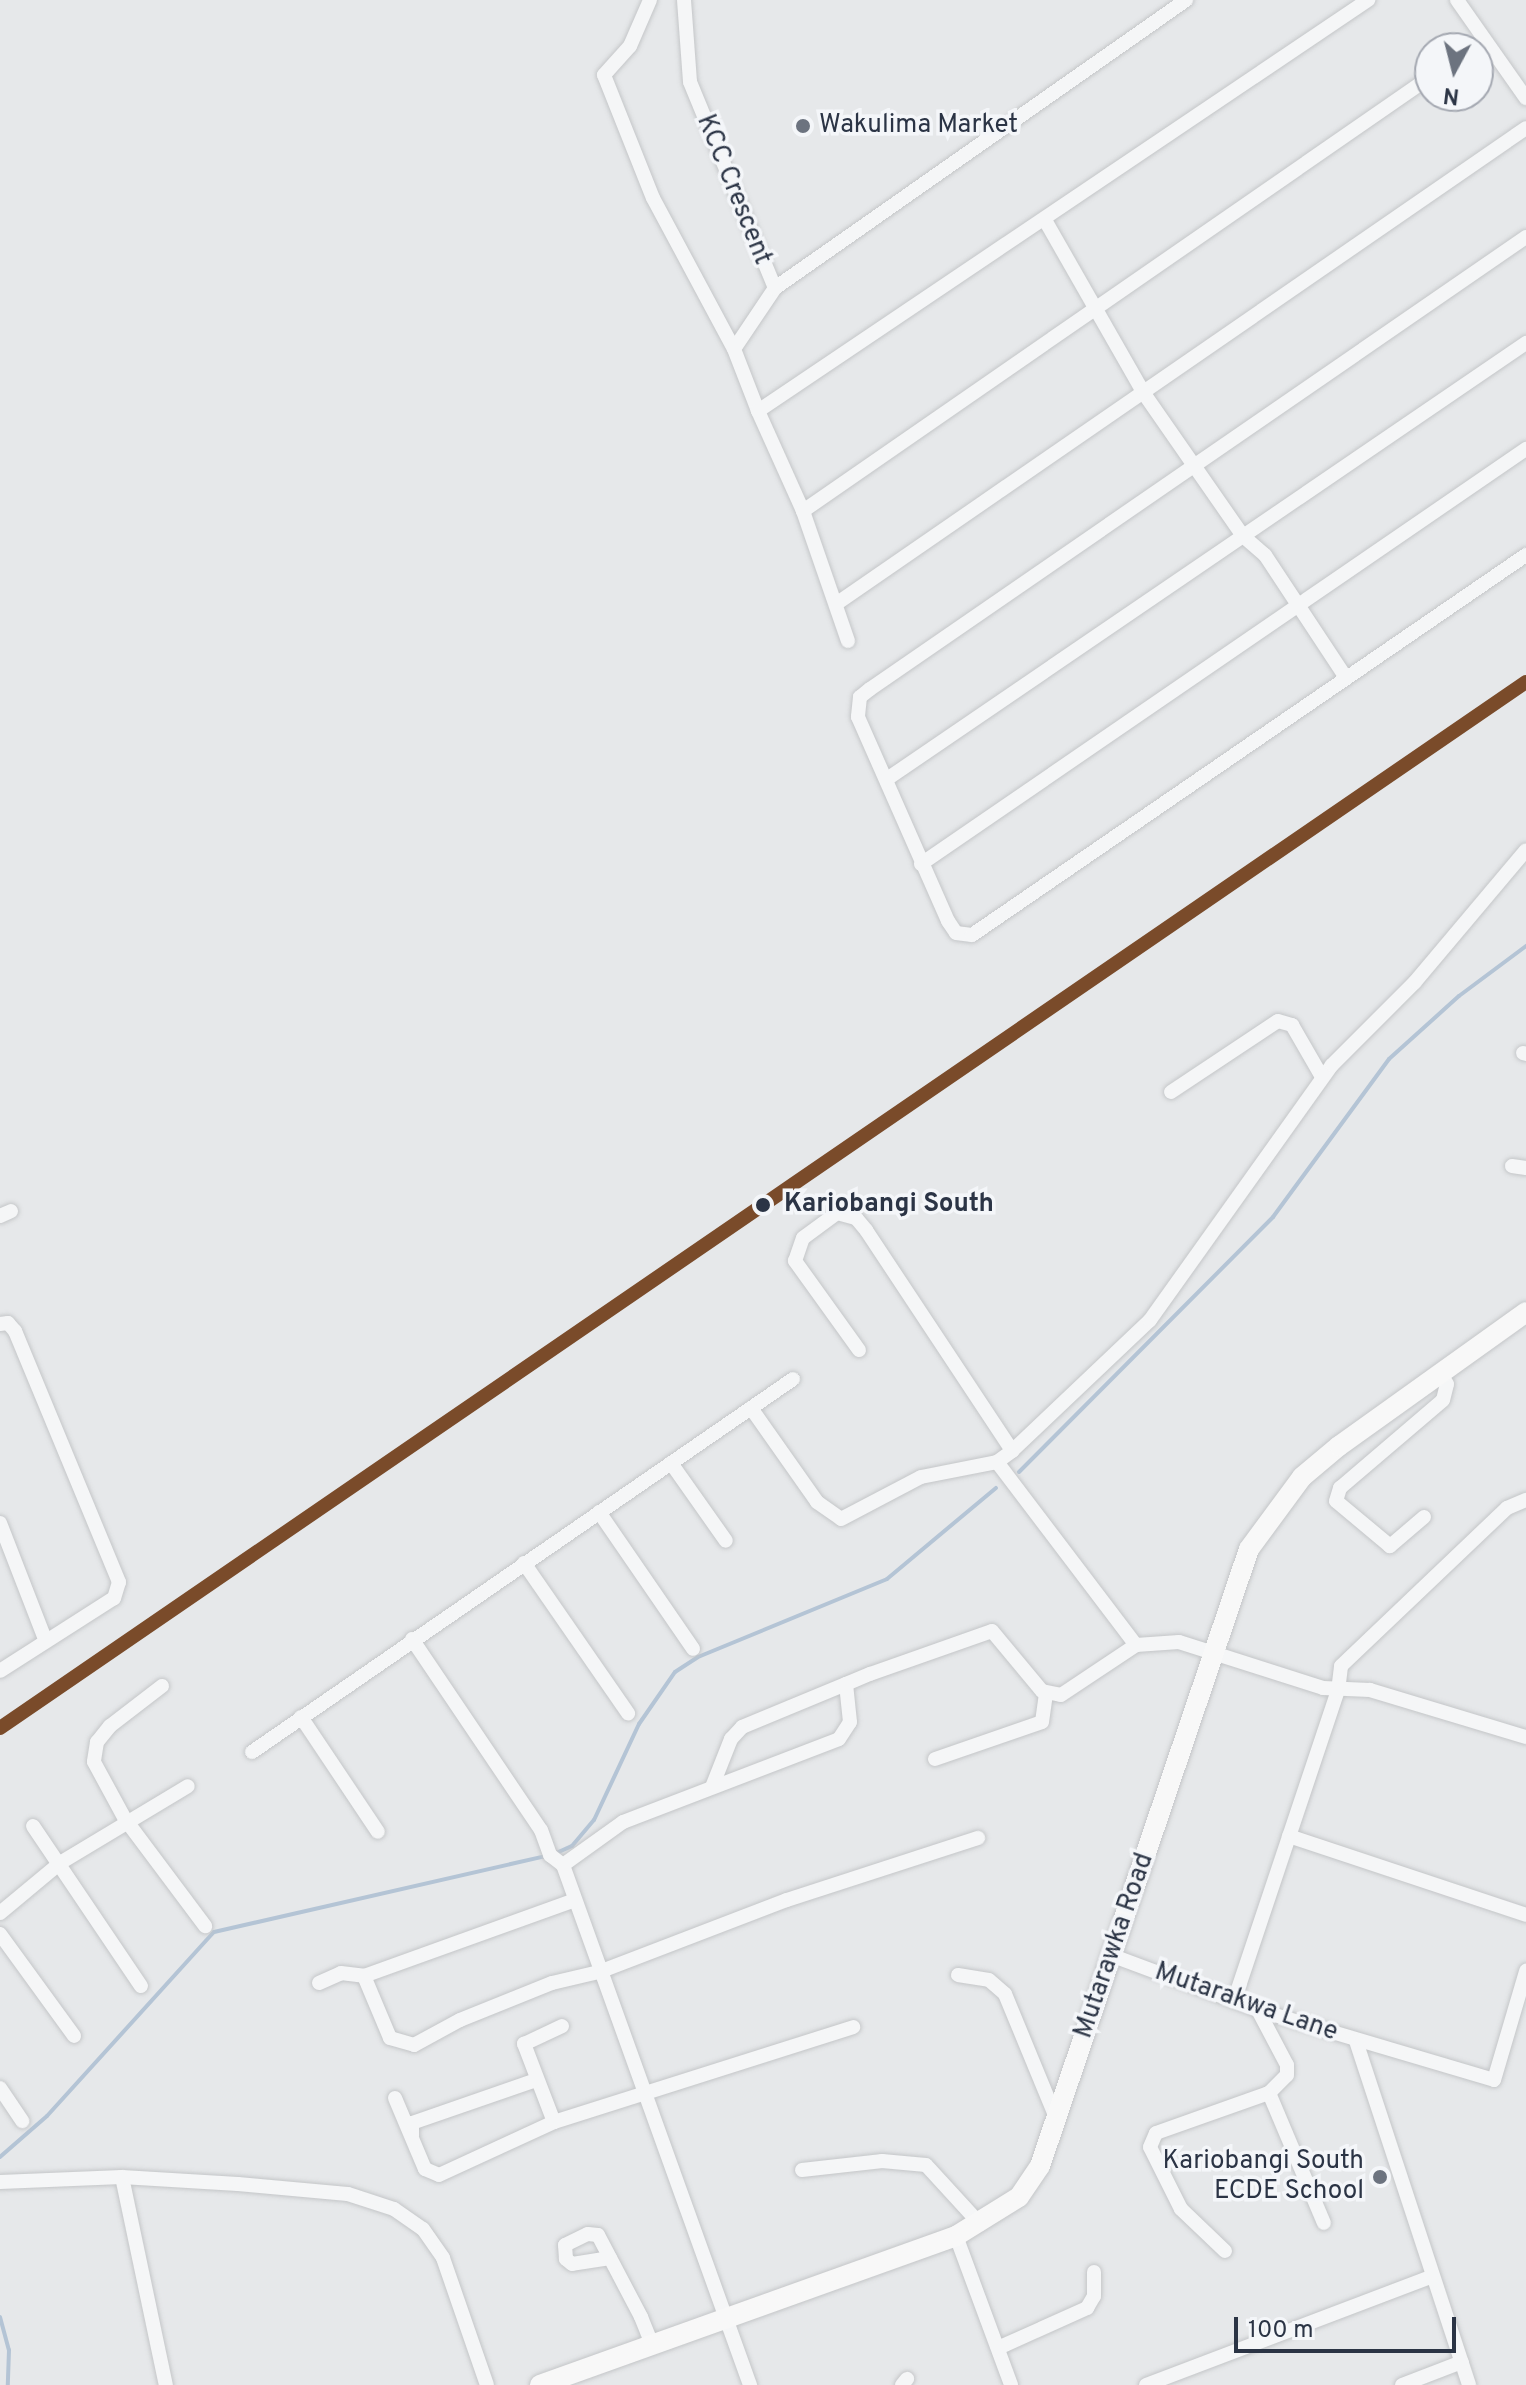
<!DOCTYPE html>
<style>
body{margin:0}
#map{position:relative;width:1526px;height:2385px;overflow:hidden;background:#e6e8ea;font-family:Overpass,sans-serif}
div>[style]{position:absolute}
.stream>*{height:4px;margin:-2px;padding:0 2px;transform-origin:2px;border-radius:2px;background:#b4c4d5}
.roads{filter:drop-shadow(0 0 2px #c4c6c8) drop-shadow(0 0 2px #c4c6c8)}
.street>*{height:14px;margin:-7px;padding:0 7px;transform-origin:7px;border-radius:7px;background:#f5f6f7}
.secondary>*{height:20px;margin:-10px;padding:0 10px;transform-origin:10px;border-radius:10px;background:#f8f8f8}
.rail-1>*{height:14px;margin:-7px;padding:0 7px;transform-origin:7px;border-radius:7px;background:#7a4b2a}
.dots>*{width:22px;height:22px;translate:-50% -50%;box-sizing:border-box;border:4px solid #f4f6f9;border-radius:50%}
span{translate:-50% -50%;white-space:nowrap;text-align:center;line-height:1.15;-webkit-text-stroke:7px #f4f6f9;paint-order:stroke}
.poi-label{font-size:26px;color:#2b3445}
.left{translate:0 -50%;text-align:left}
.right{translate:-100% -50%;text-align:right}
.street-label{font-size:26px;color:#2b3445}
.stop-label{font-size:26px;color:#2b3445;font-weight:700}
.north{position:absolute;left:1414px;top:32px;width:80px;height:80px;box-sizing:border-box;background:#f4f6f9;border:2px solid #a4a8b1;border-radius:50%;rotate:187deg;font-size:22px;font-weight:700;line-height:32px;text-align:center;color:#2b3445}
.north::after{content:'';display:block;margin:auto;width:28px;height:36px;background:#6c737f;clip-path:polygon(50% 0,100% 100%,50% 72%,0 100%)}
.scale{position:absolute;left:1234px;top:2317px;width:222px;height:36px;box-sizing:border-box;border:4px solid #2b3445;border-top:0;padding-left:10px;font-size:24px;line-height:28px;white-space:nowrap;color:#2b3445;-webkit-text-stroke:6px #f4f6f9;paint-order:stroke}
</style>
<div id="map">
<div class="stream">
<i style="left:1019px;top:1472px;width:360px;rotate:-45.1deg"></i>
<i style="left:1273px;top:1217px;width:196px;rotate:-53.7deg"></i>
<i style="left:1389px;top:1059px;width:94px;rotate:-42deg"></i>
<i style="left:1459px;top:996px;width:84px;rotate:-36.7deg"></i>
<i style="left:554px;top:1854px;width:20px;rotate:-24deg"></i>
<i style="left:572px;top:1846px;width:34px;rotate:-50deg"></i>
<i style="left:594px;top:1820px;width:106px;rotate:-64.9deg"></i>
<i style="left:639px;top:1724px;width:63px;rotate:-55.3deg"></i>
<i style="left:675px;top:1672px;width:27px;rotate:-33deg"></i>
<i style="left:698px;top:1657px;width:204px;rotate:-22.4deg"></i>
<i style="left:887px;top:1579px;width:142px;rotate:-39.9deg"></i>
<i style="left:0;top:2157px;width:62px;rotate:-41.1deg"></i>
<i style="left:47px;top:2116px;width:248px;rotate:-47.8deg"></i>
<i style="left:214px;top:1932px;width:340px;rotate:-12.9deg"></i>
<i style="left:0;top:2317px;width:34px;rotate:75deg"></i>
<i style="left:9px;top:2350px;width:35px;rotate:92deg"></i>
</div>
<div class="roads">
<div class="street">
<i style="left:650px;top:0;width:50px;rotate:113.5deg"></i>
<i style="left:630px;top:46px;width:39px;rotate:132deg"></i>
<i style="left:604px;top:75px;width:132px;rotate:68.3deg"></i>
<i style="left:653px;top:198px;width:171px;rotate:61.8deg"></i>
<i style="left:684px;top:0;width:82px;rotate:85.8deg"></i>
<i style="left:690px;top:82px;width:223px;rotate:67.6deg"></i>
<i style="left:775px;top:288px;width:73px;rotate:123.9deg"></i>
<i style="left:734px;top:349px;width:66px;rotate:68.8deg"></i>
<i style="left:1457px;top:0;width:120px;rotate:54.9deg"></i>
<i style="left:1045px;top:220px;width:202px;rotate:60.3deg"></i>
<i style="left:1145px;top:395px;width:172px;rotate:55.2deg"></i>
<i style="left:1243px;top:536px;width:29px;rotate:41deg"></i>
<i style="left:1265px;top:555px;width:147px;rotate:56.6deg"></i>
<i style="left:1526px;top:237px;width:797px;rotate:145.43deg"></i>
<i style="left:870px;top:689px;width:13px;rotate:141deg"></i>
<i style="left:860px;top:697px;width:20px;rotate:96deg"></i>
<i style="left:858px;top:717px;width:223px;rotate:66.2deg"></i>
<i style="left:948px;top:921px;width:14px;rotate:56deg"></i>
<i style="left:956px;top:933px;width:16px;rotate:7deg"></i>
<i style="left:972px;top:935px;width:672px;rotate:-34.45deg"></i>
<i style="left:775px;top:288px;width:502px;rotate:-35.02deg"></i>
<i style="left:803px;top:511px;width:110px;rotate:-114.2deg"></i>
<i style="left:758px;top:411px;width:736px;rotate:-33.97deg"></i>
<i style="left:836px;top:604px;width:838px;rotate:-34.6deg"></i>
<i style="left:848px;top:641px;width:138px;rotate:-109.1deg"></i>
<i style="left:803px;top:511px;width:763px;rotate:-34.69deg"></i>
<i style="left:887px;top:779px;width:774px;rotate:-34.31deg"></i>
<i style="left:921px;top:864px;width:734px;rotate:-34.45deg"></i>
<i style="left:1523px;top:1053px;width:3px;rotate:18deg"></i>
<i style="left:1171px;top:1092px;width:128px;rotate:-33.6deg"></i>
<i style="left:1278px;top:1021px;width:15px;rotate:16deg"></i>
<i style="left:1292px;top:1025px;width:60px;rotate:60deg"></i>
<i style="left:1512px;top:1166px;width:14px;rotate:8deg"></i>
<i style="left:0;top:1216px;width:12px;rotate:-24deg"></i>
<i style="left:0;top:1324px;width:8px;rotate:-7deg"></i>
<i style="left:8px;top:1323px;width:11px;rotate:49deg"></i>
<i style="left:15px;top:1331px;width:272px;rotate:67.5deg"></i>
<i style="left:119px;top:1582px;width:17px;rotate:107deg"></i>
<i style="left:114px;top:1598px;width:135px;rotate:147.4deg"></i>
<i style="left:859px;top:1350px;width:110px;rotate:-125.7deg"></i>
<i style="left:795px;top:1261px;width:24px;rotate:-71deg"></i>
<i style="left:803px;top:1238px;width:42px;rotate:-36.3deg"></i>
<i style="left:837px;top:1213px;width:20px;rotate:15deg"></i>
<i style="left:856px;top:1218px;width:16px;rotate:50deg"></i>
<i style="left:866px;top:1230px;width:265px;rotate:56.5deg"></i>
<i style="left:751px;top:1408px;width:115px;rotate:54.9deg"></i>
<i style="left:817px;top:1502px;width:29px;rotate:35deg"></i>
<i style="left:841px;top:1519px;width:90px;rotate:-27.7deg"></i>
<i style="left:921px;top:1477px;width:77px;rotate:-11.2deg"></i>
<i style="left:997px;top:1462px;width:19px;rotate:-36deg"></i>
<i style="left:1012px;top:1451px;width:190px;rotate:-43.5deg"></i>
<i style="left:1150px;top:1320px;width:313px;rotate:-54.5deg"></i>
<i style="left:1332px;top:1065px;width:117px;rotate:-45deg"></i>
<i style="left:1415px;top:982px;width:172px;rotate:-49.9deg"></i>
<i style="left:997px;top:1462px;width:230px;rotate:52.8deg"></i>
<i style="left:1136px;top:1645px;width:43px;rotate:-4deg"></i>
<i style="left:1179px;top:1642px;width:151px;rotate:17.7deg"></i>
<i style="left:1323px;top:1688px;width:47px;rotate:2.4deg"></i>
<i style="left:1370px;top:1690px;width:163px;rotate:16.8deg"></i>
<i style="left:671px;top:1463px;width:95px;rotate:54.8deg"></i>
<i style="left:599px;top:1512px;width:166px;rotate:55.5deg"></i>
<i style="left:1424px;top:1517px;width:45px;rotate:139.5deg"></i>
<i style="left:1390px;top:1546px;width:70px;rotate:-140.2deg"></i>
<i style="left:1336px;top:1501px;width:14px;rotate:-73deg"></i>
<i style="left:1340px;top:1488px;width:135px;rotate:-40.5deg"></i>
<i style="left:1443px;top:1400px;width:16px;rotate:-76deg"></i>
<i style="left:1447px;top:1384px;width:13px;rotate:-122deg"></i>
<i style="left:0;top:1523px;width:124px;rotate:68.8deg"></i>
<i style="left:524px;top:1563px;width:183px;rotate:55.3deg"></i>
<i style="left:412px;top:1639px;width:230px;rotate:56deg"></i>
<i style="left:541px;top:1830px;width:27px;rotate:70deg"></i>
<i style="left:550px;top:1855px;width:16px;rotate:38deg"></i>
<i style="left:563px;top:1865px;width:553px;rotate:70.22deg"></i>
<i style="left:162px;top:1686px;width:66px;rotate:142.4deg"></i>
<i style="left:110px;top:1726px;width:21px;rotate:129deg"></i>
<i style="left:97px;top:1742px;width:20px;rotate:99deg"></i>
<i style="left:94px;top:1762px;width:65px;rotate:61.5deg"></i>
<i style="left:125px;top:1819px;width:134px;rotate:53.2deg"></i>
<i style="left:301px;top:1717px;width:138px;rotate:56.2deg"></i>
<i style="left:252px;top:1752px;width:657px;rotate:-34.58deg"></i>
<i style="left:935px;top:1759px;width:113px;rotate:-19.1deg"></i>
<i style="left:1042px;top:1722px;width:28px;rotate:-82deg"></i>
<i style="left:712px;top:1787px;width:52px;rotate:-68.4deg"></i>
<i style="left:731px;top:1739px;width:16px;rotate:-47deg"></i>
<i style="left:742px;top:1727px;width:113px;rotate:-22.5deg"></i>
<i style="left:33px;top:1826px;width:193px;rotate:56deg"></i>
<i style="left:1289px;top:1836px;width:250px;rotate:18.4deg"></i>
<i style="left:563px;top:1865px;width:74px;rotate:-35.6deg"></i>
<i style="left:623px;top:1822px;width:231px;rotate:-21deg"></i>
<i style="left:839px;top:1739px;width:20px;rotate:-57deg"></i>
<i style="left:850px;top:1722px;width:38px;rotate:-96deg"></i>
<i style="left:846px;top:1684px;width:26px;rotate:-23deg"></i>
<i style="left:870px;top:1674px;width:129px;rotate:-19.4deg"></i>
<i style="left:992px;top:1631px;width:78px;rotate:50.2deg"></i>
<i style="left:1042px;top:1691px;width:19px;rotate:12deg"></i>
<i style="left:1061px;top:1695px;width:90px;rotate:-33.7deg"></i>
<i style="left:0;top:1913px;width:78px;rotate:-39.8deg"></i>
<i style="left:60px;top:1863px;width:149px;rotate:-31deg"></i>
<i style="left:0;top:1934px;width:126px;rotate:54deg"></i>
<i style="left:1113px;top:1956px;width:155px;rotate:20.4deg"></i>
<i style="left:1258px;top:2010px;width:246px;rotate:16.5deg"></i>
<i style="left:1494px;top:2080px;width:114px;rotate:-73.6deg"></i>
<i style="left:958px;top:1975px;width:31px;rotate:9deg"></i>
<i style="left:989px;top:1980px;width:21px;rotate:41deg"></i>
<i style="left:1005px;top:1994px;width:134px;rotate:67.6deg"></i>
<i style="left:364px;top:1976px;width:67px;rotate:67.2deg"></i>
<i style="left:390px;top:2038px;width:25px;rotate:16deg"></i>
<i style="left:414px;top:2045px;width:52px;rotate:-28.5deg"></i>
<i style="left:460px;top:2020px;width:99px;rotate:-21.9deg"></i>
<i style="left:552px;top:1983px;width:48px;rotate:-13.2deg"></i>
<i style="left:599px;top:1972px;width:201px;rotate:-21deg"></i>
<i style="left:787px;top:1900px;width:201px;rotate:-18deg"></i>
<i style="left:319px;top:1983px;width:24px;rotate:-24deg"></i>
<i style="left:341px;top:1973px;width:23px;rotate:7deg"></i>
<i style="left:364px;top:1976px;width:224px;rotate:-19.8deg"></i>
<i style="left:1234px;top:2001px;width:327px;rotate:-71.5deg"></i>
<i style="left:1338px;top:1691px;width:25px;rotate:-83deg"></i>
<i style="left:1341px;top:1666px;width:229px;rotate:-43.6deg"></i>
<i style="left:1507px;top:1508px;width:21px;rotate:-23deg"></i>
<i style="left:1356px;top:2041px;width:362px;rotate:71.8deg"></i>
<i style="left:0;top:2088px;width:40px;rotate:56deg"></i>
<i style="left:1269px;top:2093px;width:141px;rotate:67.1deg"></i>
<i style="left:395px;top:2098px;width:77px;rotate:67.1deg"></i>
<i style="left:425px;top:2169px;width:15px;rotate:23deg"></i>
<i style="left:439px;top:2175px;width:127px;rotate:-24.7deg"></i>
<i style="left:554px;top:2122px;width:314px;rotate:-17.6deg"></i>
<i style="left:554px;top:2122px;width:84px;rotate:-111deg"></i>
<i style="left:524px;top:2044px;width:42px;rotate:-25.3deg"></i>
<i style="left:412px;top:2136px;width:13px;rotate:-90deg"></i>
<i style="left:412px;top:2123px;width:131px;rotate:-19.1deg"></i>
<i style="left:802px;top:2170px;width:81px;rotate:-6.4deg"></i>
<i style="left:882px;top:2161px;width:44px;rotate:5.2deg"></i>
<i style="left:926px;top:2165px;width:80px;rotate:47.5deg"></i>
<i style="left:122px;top:2177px;width:213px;rotate:78.1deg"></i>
<i style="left:0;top:2182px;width:122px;rotate:-2.3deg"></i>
<i style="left:122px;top:2177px;width:116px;rotate:3.5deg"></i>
<i style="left:238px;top:2184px;width:110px;rotate:5.2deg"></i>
<i style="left:348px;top:2194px;width:48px;rotate:18.1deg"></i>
<i style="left:394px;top:2209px;width:35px;rotate:35deg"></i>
<i style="left:423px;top:2229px;width:35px;rotate:55deg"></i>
<i style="left:443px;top:2258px;width:134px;rotate:70.9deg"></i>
<i style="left:956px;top:2236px;width:159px;rotate:69.7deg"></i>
<i style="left:1225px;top:2251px;width:61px;rotate:-136.3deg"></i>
<i style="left:1181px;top:2209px;width:69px;rotate:-116.6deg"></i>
<i style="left:1150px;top:2147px;width:15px;rotate:-67deg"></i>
<i style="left:1156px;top:2133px;width:120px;rotate:-19.5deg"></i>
<i style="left:1269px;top:2093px;width:25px;rotate:-45deg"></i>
<i style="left:1287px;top:2075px;width:10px;rotate:-90deg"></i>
<i style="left:1287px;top:2065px;width:62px;rotate:-117.8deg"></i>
<i style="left:610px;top:2258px;width:38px;rotate:171deg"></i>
<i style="left:572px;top:2264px;width:8px;rotate:-140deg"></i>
<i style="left:566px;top:2259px;width:14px;rotate:-94deg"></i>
<i style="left:565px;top:2245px;width:25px;rotate:-26deg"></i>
<i style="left:588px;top:2234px;width:10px;rotate:6deg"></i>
<i style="left:598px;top:2235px;width:93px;rotate:62.3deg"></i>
<i style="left:641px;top:2317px;width:29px;rotate:68deg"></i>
<i style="left:998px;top:2348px;width:98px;rotate:-24.2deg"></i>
<i style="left:1087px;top:2308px;width:14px;rotate:-60deg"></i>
<i style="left:1094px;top:2296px;width:24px;rotate:-90deg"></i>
<i style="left:902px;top:2385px;width:8px;rotate:-50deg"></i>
<i style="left:1146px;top:2385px;width:305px;rotate:-20.8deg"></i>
<i style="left:1402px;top:2385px;width:64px;rotate:-21deg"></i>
</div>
<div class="secondary">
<i style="left:540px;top:2385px;width:442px;rotate:-19.7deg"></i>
<i style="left:956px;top:2236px;width:74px;rotate:-31.8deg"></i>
<i style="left:1019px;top:2197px;width:37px;rotate:-56deg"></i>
<i style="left:1040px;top:2166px;width:651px;rotate:-71.29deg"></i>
<i style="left:1249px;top:1549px;width:89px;rotate:-53.6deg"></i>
<i style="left:1302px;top:1477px;width:48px;rotate:-40deg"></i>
<i style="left:1339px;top:1446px;width:230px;rotate:-35.6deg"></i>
</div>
</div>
<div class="rail-1">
<i style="left:0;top:1728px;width:1850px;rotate:-34.43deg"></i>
</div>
<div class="dots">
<i style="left:803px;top:126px;background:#6c737f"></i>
<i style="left:763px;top:1205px;background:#2b3445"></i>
<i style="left:1380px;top:2177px;background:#6c737f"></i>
</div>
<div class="poi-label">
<span class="left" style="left:819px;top:126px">Wakulima Market</span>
<span class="right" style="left:1364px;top:2177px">Kariobangi South<br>ECDE School</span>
</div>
<div class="street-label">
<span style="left:733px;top:190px;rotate:68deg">KCC Crescent</span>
<span style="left:1115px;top:1946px;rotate:-71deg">Mutarawka Road</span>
<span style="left:1246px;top:2003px;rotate:19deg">Mutarakwa Lane</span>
</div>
<div class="stop-label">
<span class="left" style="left:784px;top:1205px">Kariobangi South</span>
</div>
<div class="north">N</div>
<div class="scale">100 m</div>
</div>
